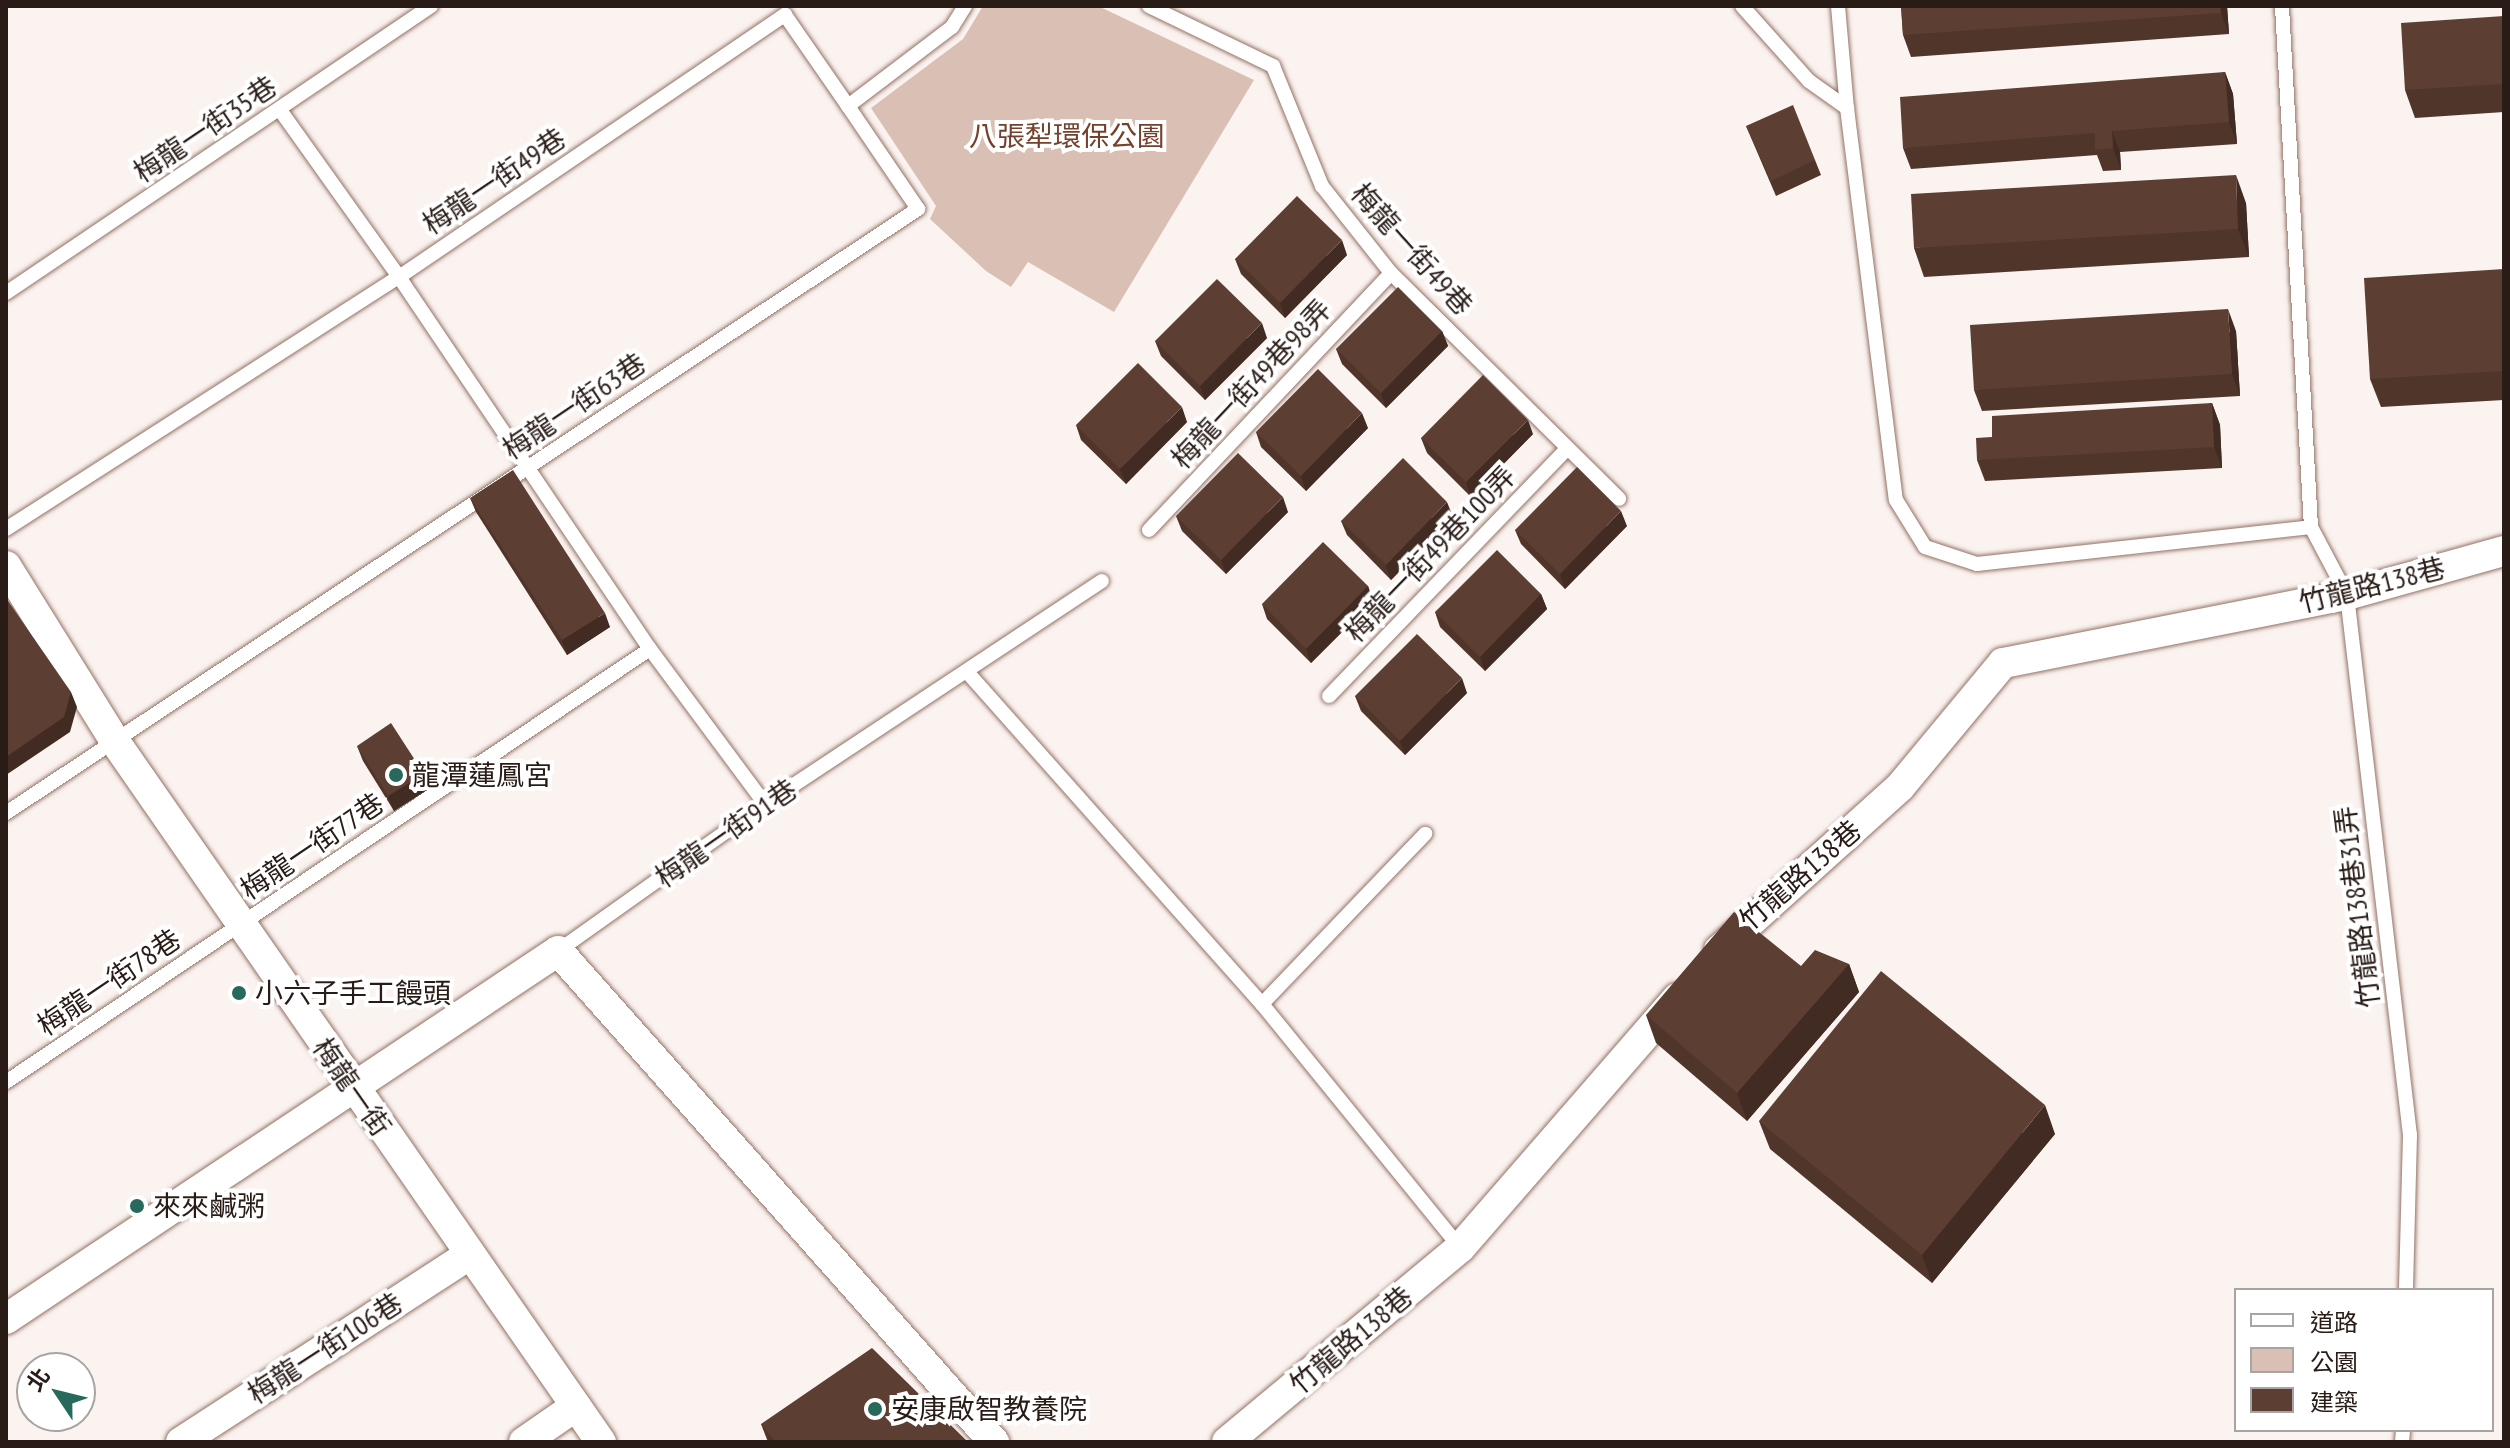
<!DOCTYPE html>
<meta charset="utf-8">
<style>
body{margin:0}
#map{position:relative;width:2510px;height:1448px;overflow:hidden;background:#fbf3f0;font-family:"PT Sans Narrow","Noto Sans TC",sans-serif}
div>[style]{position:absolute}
.green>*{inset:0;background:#dabfb5}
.roads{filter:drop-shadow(0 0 2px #937164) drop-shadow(0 0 2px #937164)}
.service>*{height:14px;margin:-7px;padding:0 7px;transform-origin:7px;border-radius:7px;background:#fff}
.minor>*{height:30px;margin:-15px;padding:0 15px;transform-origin:15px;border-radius:15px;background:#fff}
.wall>*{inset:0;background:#50352b}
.shaded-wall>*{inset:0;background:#412b23}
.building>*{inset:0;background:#5d3e32}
.dots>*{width:22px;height:22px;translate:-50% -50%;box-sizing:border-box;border:4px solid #fff;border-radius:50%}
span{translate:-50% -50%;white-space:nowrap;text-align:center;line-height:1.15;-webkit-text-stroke:8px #fff;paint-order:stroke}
.street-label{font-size:28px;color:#291c17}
.park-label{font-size:28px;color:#75412d}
.poi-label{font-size:28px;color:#291c17}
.left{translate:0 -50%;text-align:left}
.frame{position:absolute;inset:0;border:8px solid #291c17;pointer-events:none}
.legend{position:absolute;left:2234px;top:1288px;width:260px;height:144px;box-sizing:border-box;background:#fff;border:2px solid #a9a4a2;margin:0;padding:10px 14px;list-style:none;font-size:24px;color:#291c17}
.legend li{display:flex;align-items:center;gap:16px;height:40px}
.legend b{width:40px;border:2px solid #a9a4a2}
.north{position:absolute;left:16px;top:1352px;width:80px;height:80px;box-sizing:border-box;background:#fff;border:2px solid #a9a4a2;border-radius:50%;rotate:305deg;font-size:22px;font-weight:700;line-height:32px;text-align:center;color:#291c17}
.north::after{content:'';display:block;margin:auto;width:28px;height:36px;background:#27695a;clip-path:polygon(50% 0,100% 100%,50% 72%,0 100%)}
</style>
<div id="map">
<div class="green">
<i style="clip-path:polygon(983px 6px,1098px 6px,1254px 80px,1114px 312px,1028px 262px,1011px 287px,986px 271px,930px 219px,936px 206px,871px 108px,963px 39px)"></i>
</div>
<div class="roads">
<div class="service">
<i style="left:1149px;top:6px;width:138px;rotate:25.8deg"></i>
<i style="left:1273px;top:66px;width:130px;rotate:67.8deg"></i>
<i style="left:1322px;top:186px;width:111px;rotate:51.6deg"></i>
<i style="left:1391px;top:273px;width:321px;rotate:44.7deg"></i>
<i style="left:1742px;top:6px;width:101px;rotate:48.2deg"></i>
<i style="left:1809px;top:81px;width:47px;rotate:35.4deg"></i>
<i style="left:1847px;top:108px;width:395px;rotate:82.9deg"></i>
<i style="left:1896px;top:500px;width:55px;rotate:58.3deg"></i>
<i style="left:1925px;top:547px;width:55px;rotate:18.1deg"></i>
<i style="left:1977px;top:564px;width:336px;rotate:-6.3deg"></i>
<i style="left:2311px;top:527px;width:522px;rotate:-93.19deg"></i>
<i style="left:1838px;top:6px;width:102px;rotate:85deg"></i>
<i style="left:280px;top:110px;width:205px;rotate:54.5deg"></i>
<i style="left:399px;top:277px;width:449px;rotate:56deg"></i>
<i style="left:650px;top:649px;width:193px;rotate:53.4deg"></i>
<i style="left:6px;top:293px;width:513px;rotate:-34.03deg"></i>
<i style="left:2311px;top:527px;width:77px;rotate:62.1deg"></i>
<i style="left:2347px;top:595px;width:544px;rotate:83.35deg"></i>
<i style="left:2410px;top:1135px;width:155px;rotate:91.5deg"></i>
<i style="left:6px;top:529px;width:467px;rotate:-32.7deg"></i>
<i style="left:399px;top:277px;width:467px;rotate:-34.2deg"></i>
<i style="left:785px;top:15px;width:111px;rotate:55.3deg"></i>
<i style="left:848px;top:106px;width:131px;rotate:-37.2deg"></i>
<i style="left:952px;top:27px;width:25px;rotate:-58deg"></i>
<i style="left:1149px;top:530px;width:353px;rotate:-46.7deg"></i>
<i style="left:968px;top:673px;width:443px;rotate:48.4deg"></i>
<i style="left:1262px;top:1004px;width:314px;rotate:50.9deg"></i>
<i style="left:1329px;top:696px;width:344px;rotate:-46.1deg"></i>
<i style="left:6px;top:813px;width:1094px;rotate:-33.52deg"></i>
<i style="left:918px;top:209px;width:125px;rotate:-124.2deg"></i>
<i style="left:558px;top:951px;width:254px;rotate:-35.4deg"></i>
<i style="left:765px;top:804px;width:404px;rotate:-33.5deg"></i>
<i style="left:1262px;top:1004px;width:236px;rotate:-46.2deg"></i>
<i style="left:6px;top:1082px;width:776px;rotate:-33.92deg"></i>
<i style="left:2402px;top:1442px;width:12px;rotate:-85deg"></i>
</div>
<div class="minor">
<i style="left:6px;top:566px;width:208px;rotate:58.1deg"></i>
<i style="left:116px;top:743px;width:851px;rotate:55.25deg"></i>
<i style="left:1719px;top:950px;width:244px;rotate:-42deg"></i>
<i style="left:1900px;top:787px;width:161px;rotate:-50.3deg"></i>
<i style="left:2003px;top:663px;width:351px;rotate:-11.2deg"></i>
<i style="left:2347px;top:595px;width:163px;rotate:-15.7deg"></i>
<i style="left:6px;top:1319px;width:663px;rotate:-33.69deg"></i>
<i style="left:558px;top:951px;width:657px;rotate:48.4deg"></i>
<i style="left:181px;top:1442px;width:343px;rotate:-33deg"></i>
<i style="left:524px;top:1442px;width:63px;rotate:-34.7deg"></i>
<i style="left:1227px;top:1442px;width:303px;rotate:-39.8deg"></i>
<i style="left:1460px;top:1248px;width:331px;rotate:-49deg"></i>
</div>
</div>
<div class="wall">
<i style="clip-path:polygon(1901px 6px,2227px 6px,2229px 34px,1911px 57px,1903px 35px)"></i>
<i style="clip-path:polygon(2504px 16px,2504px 112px,2415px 118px,2405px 90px)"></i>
<i style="clip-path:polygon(2225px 72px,2233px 94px,2237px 144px,2120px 152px,2121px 170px,2103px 171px,2097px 155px,1911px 169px,1903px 148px)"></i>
<i style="clip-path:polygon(1746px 126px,1815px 160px,1821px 175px,1776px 196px)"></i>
<i style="clip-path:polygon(2246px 203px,2249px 257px,1924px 277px,1914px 248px)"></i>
<i style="clip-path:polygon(1347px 255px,1285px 318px,1241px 274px,1235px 259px)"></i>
<i style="clip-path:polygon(2504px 269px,2504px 400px,2381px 407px,2370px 379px)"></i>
<i style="clip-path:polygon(1442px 331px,1448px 346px,1386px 408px,1342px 364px,1336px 349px)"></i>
<i style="clip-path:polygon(2236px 331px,2240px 396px,1982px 411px,1974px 390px)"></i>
<i style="clip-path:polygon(1267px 338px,1205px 400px,1161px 356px,1155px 341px)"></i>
<i style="clip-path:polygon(2212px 403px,2220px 425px,2222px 468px,1985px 481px,1977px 460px)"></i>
<i style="clip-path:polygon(1187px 422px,1126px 484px,1081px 440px,1076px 425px)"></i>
<i style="clip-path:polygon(1368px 428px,1306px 491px,1261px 447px,1256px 432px)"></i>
<i style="clip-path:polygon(1533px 434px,1471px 497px,1427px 453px,1421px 438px)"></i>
<i style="clip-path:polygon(470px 498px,610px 627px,567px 655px,476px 512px)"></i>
<i style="clip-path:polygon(1288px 512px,1226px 574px,1182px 531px,1176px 516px)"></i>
<i style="clip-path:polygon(1453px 517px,1391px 580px,1347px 535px,1341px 521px)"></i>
<i style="clip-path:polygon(1627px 526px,1565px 589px,1521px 544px,1515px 530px)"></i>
<i style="clip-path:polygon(1368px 586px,1373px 601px,1311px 663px,1267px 619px,1262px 604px)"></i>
<i style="clip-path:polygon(1541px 594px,1547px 609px,1485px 671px,1440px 627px,1435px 612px)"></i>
<i style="clip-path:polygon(1467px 693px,1405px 755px,1361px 711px,1355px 696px)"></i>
<i style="clip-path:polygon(357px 746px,424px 774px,430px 788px,394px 811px,363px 761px)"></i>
<i style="clip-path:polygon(1849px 964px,1859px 992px,1747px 1121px,1656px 1043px,1646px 1015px)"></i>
<i style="clip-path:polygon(1759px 1121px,2055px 1134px,1932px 1283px,1770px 1149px)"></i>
<i style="clip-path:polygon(761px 1424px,968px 1442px,768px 1442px)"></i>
</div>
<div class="shaded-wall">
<i style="clip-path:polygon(2220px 6px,2227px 6px,2229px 34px,2221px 13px)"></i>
<i style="clip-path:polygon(2225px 72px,2233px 94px,2237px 144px,2229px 122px)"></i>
<i style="clip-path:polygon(2112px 131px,2120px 152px,2121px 170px,2113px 148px)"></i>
<i style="clip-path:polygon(2236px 175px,2246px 203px,2249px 257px,2238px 229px)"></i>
<i style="clip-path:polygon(1342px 240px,1347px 255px,1285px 318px,1280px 303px)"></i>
<i style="clip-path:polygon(2228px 309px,2236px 331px,2240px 396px,2232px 374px)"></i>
<i style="clip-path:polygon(1262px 323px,1267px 338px,1205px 400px,1200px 386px)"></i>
<i style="clip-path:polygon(1442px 331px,1448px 346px,1386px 408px,1381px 393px)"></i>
<i style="clip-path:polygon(2212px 403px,2220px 425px,2222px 468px,2214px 447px)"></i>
<i style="clip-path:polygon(1182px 407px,1187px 422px,1126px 484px,1120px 469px)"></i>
<i style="clip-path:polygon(1362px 413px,1368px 428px,1306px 491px,1301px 476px)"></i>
<i style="clip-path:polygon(1528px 420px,1533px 434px,1471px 497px,1466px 482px)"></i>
<i style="clip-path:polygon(1283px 497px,1288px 512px,1226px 574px,1221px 560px)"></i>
<i style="clip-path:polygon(1447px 502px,1453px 517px,1391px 580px,1386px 565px)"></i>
<i style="clip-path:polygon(1621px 511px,1627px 526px,1565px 589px,1560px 574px)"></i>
<i style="clip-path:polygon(1368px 586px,1373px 601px,1311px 663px,1306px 649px)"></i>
<i style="clip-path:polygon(1541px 594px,1547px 609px,1485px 671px,1480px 657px)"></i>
<i style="clip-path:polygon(605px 613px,610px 627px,567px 655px,562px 640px)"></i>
<i style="clip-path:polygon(1462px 678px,1467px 693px,1405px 755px,1400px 741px)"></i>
<i style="clip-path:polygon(71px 692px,77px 707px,70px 732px,6px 775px,6px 757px)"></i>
<i style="clip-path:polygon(424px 774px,430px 788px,394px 811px,388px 796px)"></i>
<i style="clip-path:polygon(1849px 964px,1859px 992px,1747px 1121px,1737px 1093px)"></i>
<i style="clip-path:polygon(2045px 1105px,2055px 1134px,1932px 1283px,1922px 1255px)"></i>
</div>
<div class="building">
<i style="clip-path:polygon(1901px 6px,2220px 6px,2221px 13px,1903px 35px)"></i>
<i style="clip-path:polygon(2504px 16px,2504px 84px,2405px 90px,2401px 23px)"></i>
<i style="clip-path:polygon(2225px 72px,2229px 122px,2112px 131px,2113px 148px,2095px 150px,2095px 133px,1903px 148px,1900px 97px)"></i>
<i style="clip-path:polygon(1793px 105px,1815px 160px,1771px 181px,1746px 126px)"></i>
<i style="clip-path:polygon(2236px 175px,2238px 229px,1914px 248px,1911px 194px)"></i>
<i style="clip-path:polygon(1297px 196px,1342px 240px,1280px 303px,1235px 259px)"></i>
<i style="clip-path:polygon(2504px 269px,2504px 371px,2370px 379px,2364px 278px)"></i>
<i style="clip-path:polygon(1217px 279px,1262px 323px,1200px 386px,1155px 341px)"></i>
<i style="clip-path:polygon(1398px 287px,1442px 331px,1381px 393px,1336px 349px)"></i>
<i style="clip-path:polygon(2228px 309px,2232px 374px,1974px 390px,1970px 325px)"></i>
<i style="clip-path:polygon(1138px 363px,1182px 407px,1120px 469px,1076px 425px)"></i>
<i style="clip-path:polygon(1318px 369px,1362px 413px,1301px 476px,1256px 432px)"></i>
<i style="clip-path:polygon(1483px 375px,1528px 420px,1466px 482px,1421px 438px)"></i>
<i style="clip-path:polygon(2212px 403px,2214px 447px,1977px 460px,1976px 438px,1992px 437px,1992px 416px)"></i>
<i style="clip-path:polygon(1238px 453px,1283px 497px,1221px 560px,1176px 516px)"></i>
<i style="clip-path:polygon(1403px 458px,1447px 502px,1386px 565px,1341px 521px)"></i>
<i style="clip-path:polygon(1577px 467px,1621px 511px,1560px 574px,1515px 530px)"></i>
<i style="clip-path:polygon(513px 470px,605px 613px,562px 640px,470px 498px)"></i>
<i style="clip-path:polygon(1323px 542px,1368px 586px,1306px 649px,1262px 604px)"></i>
<i style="clip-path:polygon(1497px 550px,1541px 594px,1480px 657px,1435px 612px)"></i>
<i style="clip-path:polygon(6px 598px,71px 692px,64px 717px,6px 757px)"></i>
<i style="clip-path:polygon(1417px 634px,1462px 678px,1400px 741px,1355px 696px)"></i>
<i style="clip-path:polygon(391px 723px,424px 774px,388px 796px,357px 746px)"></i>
<i style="clip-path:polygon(1734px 912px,1801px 966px,1815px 950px,1849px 964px,1737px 1093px,1646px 1015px)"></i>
<i style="clip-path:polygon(1881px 971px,2045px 1105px,1922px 1255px,1759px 1121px)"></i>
<i style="clip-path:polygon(872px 1348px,968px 1442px,773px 1442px,774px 1440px,761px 1424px)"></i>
</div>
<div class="dots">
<i style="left:396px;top:775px;background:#27695a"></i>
<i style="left:239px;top:993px;background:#27695a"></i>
<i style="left:137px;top:1206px;background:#27695a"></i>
<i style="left:875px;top:1409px;background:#27695a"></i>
</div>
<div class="street-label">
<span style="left:205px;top:129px;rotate:-34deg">梅龍一街35巷</span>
<span style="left:494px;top:181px;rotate:-34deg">梅龍一街49巷</span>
<span style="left:1412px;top:249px;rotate:48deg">梅龍一街49巷</span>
<span style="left:1251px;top:384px;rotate:-47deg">梅龍一街49巷98弄</span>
<span style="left:574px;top:406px;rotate:-34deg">梅龍一街63巷</span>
<span style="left:1430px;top:554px;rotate:-46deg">梅龍一街49巷100弄</span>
<span style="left:2372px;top:585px;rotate:-14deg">竹龍路138巷</span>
<span style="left:726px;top:833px;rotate:-35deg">梅龍一街91巷</span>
<span style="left:312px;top:846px;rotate:-34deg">梅龍一街77巷</span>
<span style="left:1800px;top:875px;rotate:-41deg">竹龍路138巷</span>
<span style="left:2357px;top:907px;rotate:-97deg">竹龍路138巷31弄</span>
<span style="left:109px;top:982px;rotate:-34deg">梅龍一街78巷</span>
<span style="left:352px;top:1087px;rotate:55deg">梅龍一街</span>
<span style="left:1351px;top:1340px;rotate:-40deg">竹龍路138巷</span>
<span style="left:325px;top:1348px;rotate:-33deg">梅龍一街106巷</span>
</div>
<div class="park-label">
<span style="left:1067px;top:136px">八張犁環保公園</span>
</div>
<div class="poi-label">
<span class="left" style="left:412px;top:775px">龍潭蓮鳳宮</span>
<span class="left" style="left:255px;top:993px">小六子手工饅頭</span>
<span class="left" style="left:153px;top:1206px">來來鹹粥</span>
<span class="left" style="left:891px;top:1409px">安康啟智教養院</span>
</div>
<div class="frame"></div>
<ul class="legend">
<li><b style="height:10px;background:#fff"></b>道路</li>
<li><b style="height:22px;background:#dabfb5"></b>公園</li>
<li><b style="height:22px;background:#5d3e32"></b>建築</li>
</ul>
<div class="north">北</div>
</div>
